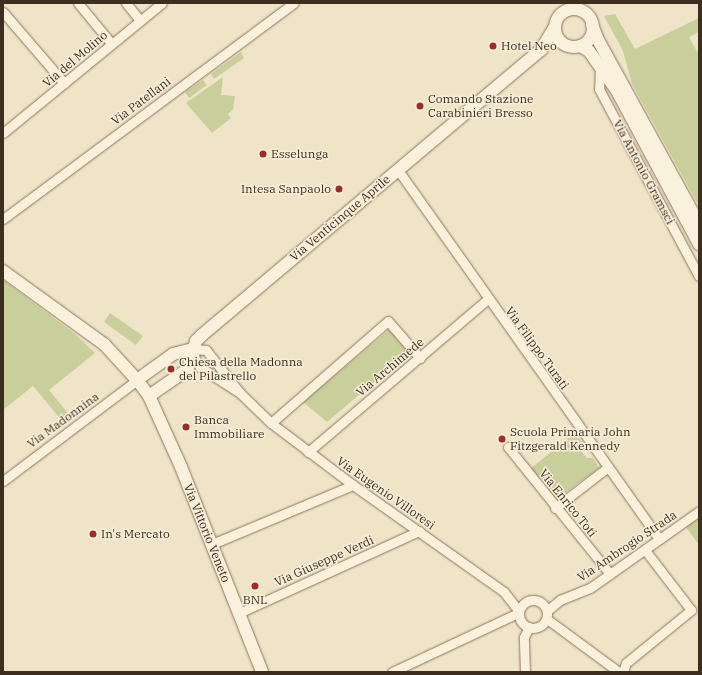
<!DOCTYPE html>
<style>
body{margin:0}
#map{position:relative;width:702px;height:675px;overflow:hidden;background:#f0e4c8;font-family:"IBM Plex Serif",serif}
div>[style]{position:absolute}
.green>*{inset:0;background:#c9cf9b}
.roads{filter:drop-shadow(0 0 1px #8d765c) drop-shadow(0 0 1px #8d765c)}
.street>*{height:9px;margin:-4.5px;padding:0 4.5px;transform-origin:4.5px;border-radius:4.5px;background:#faf1dc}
.street>.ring{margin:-4.5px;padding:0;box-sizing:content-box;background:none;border:9px solid #faf1dc;border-radius:50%}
.secondary>*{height:12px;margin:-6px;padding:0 6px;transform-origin:6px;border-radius:6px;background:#faf1dc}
.secondary>.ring{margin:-6px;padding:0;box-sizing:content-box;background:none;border:12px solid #faf1dc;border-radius:50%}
.dots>*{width:11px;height:11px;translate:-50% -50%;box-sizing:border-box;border:2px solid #f7eed8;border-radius:50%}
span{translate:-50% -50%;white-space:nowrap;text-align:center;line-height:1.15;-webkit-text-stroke:3px #f7eed8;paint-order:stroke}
.poi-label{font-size:12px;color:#3d2e20}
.left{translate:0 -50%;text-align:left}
.right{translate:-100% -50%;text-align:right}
.street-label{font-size:12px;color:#3d2e20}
.frame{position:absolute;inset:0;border:4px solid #3d2e20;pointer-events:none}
</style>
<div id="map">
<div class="green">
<i style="clip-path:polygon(615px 14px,635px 49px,699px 18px,699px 32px,689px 37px,699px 55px,699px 206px,632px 84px,623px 51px,604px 16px)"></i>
<i style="clip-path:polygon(241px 52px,244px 58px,214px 79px,211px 74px)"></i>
<i style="clip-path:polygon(223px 77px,221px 95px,235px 96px,233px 109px,228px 114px,231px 118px,212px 133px,186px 103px)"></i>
<i style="clip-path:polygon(203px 80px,207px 85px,189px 98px,185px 92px)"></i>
<i style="clip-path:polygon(3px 280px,75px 334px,95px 353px,49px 390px,71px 417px,63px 422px,33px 386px,3px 410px)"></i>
<i style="clip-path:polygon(110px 313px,143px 336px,136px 345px,104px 322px)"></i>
<i style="clip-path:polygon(389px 330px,409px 353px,327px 422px,303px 402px)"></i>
<i style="clip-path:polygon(575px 433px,585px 446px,582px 452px,587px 458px,593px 458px,599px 468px,555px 500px,549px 491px,551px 484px,546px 478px,538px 480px,530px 469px)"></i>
<i style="clip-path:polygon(699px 518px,699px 545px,686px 527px)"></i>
</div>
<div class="roads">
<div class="street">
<i style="left:78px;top:3px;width:52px;rotate:50.5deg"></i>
<i style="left:126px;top:3px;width:22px;rotate:51deg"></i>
<i style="left:3px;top:12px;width:94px;rotate:49.3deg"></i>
<i style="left:600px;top:66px;width:23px;rotate:92deg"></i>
<i style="left:599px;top:89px;width:212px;rotate:61.9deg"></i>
<i style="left:3px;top:133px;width:205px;rotate:-39.3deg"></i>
<i style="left:398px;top:170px;width:452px;rotate:54.7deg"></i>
<i style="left:3px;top:219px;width:362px;rotate:-36.6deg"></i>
<i style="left:240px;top:393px;width:48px;rotate:-147deg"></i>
<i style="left:200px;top:367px;width:9px;rotate:-122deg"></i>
<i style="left:195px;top:359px;width:10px;rotate:-101deg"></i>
<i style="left:193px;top:349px;width:13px;rotate:4deg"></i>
<i style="left:206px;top:350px;width:55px;rotate:51.7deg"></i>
<i style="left:240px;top:393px;width:43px;rotate:44.1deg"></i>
<i style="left:271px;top:423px;width:103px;rotate:37.1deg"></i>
<i style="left:353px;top:485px;width:185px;rotate:35.3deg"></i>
<i style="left:504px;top:592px;width:23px;rotate:52deg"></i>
<i style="left:271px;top:423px;width:155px;rotate:-41.1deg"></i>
<i style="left:388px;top:321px;width:49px;rotate:49.1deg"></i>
<i style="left:508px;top:447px;width:163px;rotate:51.2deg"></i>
<i style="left:308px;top:452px;width:236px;rotate:-40.4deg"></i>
<i style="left:3px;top:481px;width:168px;rotate:-37deg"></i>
<i style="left:555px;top:508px;width:67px;rotate:-37.7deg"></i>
<i style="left:212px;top:544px;width:153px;rotate:-22.7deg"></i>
<i class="ring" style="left:519px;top:600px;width:19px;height:19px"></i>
<i style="left:548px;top:610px;width:16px;rotate:-40deg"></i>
<i style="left:560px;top:600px;width:32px;rotate:-22deg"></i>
<i style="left:590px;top:588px;width:133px;rotate:-35.2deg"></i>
<i style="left:239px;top:613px;width:198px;rotate:-24.5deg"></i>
<i style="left:547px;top:619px;width:89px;rotate:36.4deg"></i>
<i style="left:392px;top:672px;width:139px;rotate:-25.1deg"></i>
<i style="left:525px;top:672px;width:35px;rotate:-92deg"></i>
<i style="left:524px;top:637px;width:11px;rotate:-63deg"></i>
<i style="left:623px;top:672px;width:9px;rotate:-72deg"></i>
<i style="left:626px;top:663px;width:84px;rotate:-39.2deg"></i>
<i style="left:691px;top:610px;width:76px;rotate:-127.5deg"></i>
</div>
<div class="secondary">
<i class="ring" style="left:555px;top:9px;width:26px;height:26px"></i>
<i style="left:592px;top:25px;width:16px;rotate:68deg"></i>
<i style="left:598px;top:40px;width:210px;rotate:61.2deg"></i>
<i style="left:580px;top:46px;width:10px;rotate:29deg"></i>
<i style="left:589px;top:51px;width:49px;rotate:55deg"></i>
<i style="left:617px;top:91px;width:174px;rotate:61.8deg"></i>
<i style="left:3px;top:271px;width:125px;rotate:35.9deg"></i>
<i style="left:104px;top:344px;width:49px;rotate:47.5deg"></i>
<i style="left:137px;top:380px;width:20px;rotate:53deg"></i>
<i style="left:149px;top:396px;width:78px;rotate:65.7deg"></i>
<i style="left:181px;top:467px;width:220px;rotate:68.4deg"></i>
<i style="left:137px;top:380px;width:44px;rotate:-35.8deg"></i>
<i style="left:173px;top:354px;width:21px;rotate:-14deg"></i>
<i style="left:149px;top:396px;width:47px;rotate:-34.7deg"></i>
<i style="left:188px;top:369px;width:29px;rotate:-74deg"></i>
<i style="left:196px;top:341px;width:8px;rotate:-45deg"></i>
<i style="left:202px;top:335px;width:443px;rotate:-40.1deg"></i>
<i style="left:541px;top:50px;width:27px;rotate:-59deg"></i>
</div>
</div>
<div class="dots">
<i style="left:493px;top:46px;background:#9e2a2b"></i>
<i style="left:420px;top:106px;background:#9e2a2b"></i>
<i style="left:263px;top:154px;background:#9e2a2b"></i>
<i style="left:339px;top:189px;background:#9e2a2b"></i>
<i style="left:171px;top:369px;background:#9e2a2b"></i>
<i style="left:186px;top:427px;background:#9e2a2b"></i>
<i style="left:502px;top:439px;background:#9e2a2b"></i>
<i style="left:93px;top:534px;background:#9e2a2b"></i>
<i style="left:255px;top:586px;background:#9e2a2b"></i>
</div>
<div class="poi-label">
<span class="left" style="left:501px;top:46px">Hotel Neo</span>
<span class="left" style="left:428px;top:106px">Comando Stazione<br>Carabinieri Bresso</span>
<span class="left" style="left:271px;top:154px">Esselunga</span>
<span class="right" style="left:331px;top:189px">Intesa Sanpaolo</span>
<span class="left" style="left:179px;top:369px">Chiesa della Madonna<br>del Pilastrello</span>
<span class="left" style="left:194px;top:427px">Banca<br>Immobiliare</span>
<span class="left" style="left:510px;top:439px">Scuola Primaria John<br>Fitzgerald Kennedy</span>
<span class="left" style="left:101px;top:534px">In's Mercato</span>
<span style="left:255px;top:600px">BNL</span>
</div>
<div class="street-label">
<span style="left:75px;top:59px;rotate:-40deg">Via del Molino</span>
<span style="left:141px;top:101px;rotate:-37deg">Via Patellani</span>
<span style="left:644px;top:172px;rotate:62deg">Via Antonio Gramsci</span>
<span style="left:340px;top:218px;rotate:-40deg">Via Venticinque Aprile</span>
<span style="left:537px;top:348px;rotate:54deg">Via Filippo Turati</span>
<span style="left:390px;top:367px;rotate:-40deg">Via Archimede</span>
<span style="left:63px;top:420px;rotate:-36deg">Via Madonnina</span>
<span style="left:386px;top:493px;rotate:35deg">Via Eugenio Villoresi</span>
<span style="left:568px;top:503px;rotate:51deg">Via Enrico Toti</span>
<span style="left:207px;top:533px;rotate:68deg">Via Vittorio Veneto</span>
<span style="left:627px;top:546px;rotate:-34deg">Via Ambrogio Strada</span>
<span style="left:324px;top:561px;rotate:-24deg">Via Giuseppe Verdi</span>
</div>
<div class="frame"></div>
</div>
